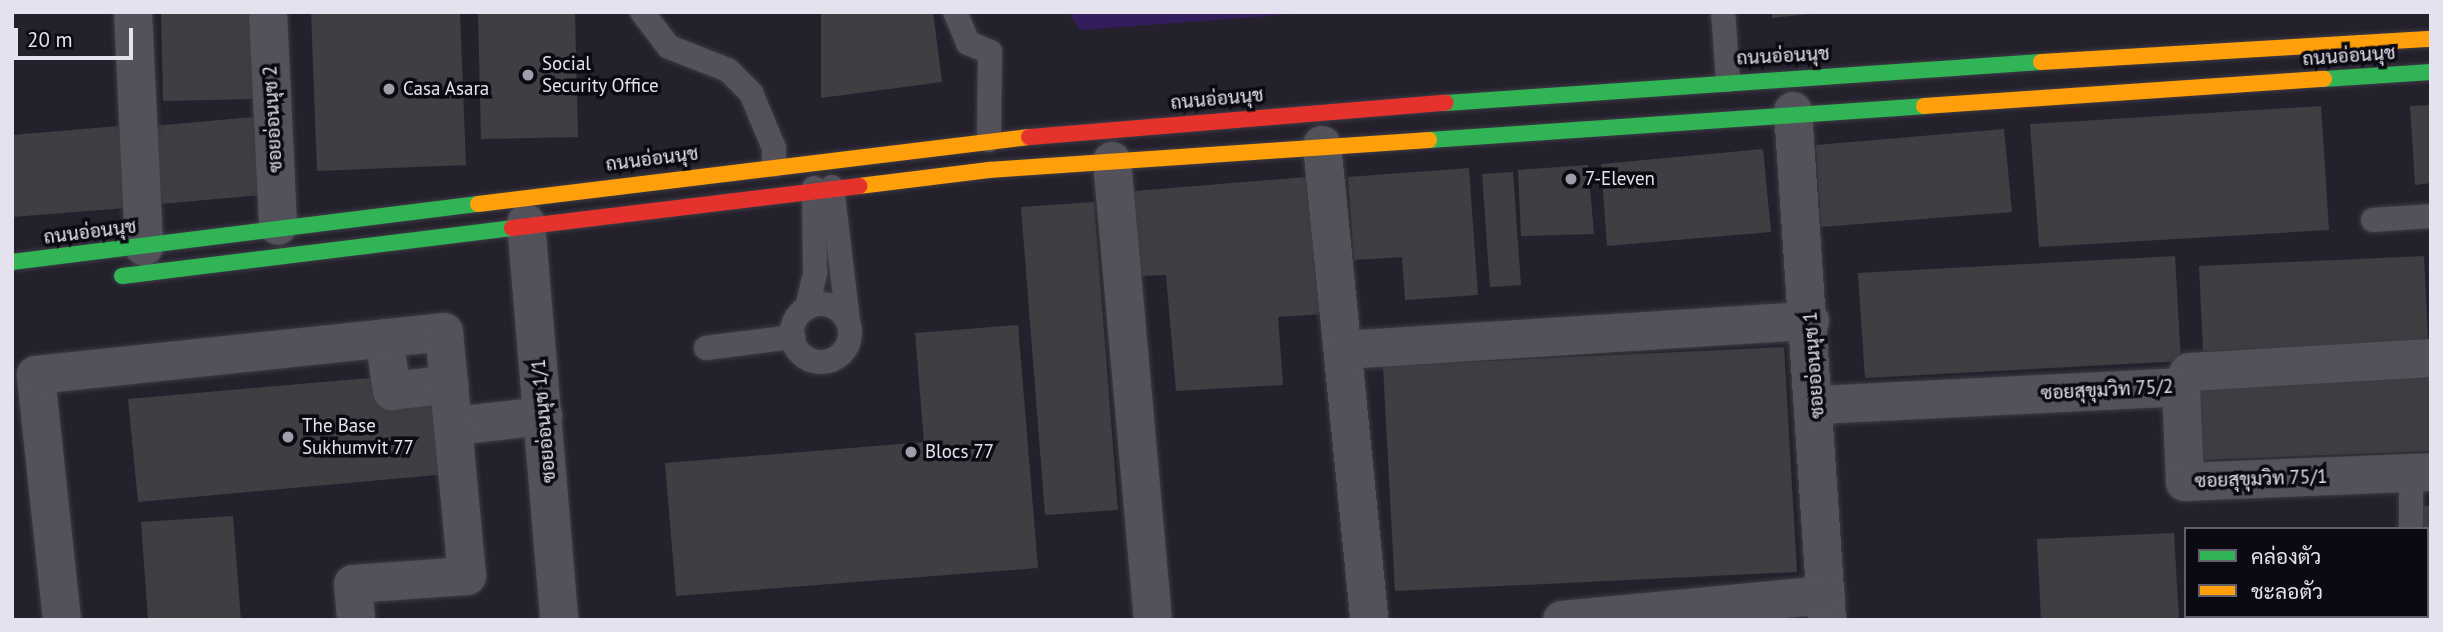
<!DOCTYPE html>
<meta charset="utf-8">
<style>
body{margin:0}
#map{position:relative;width:2443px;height:632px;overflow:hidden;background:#24212c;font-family:"PT Sans",Sarabun,sans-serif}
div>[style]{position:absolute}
.green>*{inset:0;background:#341d5c}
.building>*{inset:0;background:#3d3f42}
.roads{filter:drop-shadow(0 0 2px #3d3b44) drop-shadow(0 0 2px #3d3b44)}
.lane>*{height:24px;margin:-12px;padding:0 12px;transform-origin:12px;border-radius:12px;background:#535159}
.lane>.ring{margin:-12px;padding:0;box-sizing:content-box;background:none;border:24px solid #535159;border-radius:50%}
.street>*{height:38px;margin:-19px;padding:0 19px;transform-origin:19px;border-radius:19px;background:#535159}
.fast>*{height:16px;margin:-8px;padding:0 8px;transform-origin:8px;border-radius:8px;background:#30b455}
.slow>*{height:16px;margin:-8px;padding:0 8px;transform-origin:8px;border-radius:8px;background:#ff9f0a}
.jam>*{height:16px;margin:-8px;padding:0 8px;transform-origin:8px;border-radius:8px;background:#e5322d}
.dots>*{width:19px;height:19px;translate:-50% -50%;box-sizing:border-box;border:4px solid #0b0911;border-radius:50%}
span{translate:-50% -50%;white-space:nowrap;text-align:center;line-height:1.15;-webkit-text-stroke:7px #0b0911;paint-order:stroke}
.street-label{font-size:19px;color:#e5e2ef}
.poi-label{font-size:19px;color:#e5e2ef}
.left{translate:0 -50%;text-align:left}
.frame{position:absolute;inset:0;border:14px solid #e5e2ef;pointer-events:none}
.legend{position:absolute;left:2184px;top:527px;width:245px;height:91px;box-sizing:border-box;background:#0b0911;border:2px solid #62606a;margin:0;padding:9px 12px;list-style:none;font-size:21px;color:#e5e2ef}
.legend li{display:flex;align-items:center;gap:14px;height:35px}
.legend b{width:35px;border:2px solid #62606a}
.scale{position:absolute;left:14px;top:28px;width:119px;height:32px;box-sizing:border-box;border:4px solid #e5e2ef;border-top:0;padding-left:9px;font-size:21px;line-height:24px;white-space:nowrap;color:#e5e2ef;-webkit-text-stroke:5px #0b0911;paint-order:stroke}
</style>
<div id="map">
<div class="green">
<i style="clip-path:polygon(1068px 12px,1321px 12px,1081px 30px)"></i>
</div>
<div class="building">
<i style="clip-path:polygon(161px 12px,253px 12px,255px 99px,163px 101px)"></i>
<i style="clip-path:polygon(311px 12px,460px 12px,466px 165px,317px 171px)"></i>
<i style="clip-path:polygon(478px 12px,575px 12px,578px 137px,481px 139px)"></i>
<i style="clip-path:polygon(821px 12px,933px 12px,942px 82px,821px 98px)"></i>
<i style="clip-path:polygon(1772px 12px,1809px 12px,1810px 14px,1772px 18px)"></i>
<i style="clip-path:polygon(2431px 105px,2431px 183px,2415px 185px,2410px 106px)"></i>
<i style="clip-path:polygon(2321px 106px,2329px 230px,2039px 247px,2030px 124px)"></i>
<i style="clip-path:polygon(254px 117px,261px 195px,160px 204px,153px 126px)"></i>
<i style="clip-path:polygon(119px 126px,126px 208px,12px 217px,12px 135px)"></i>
<i style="clip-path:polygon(2004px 129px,2012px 212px,1821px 227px,1816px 145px)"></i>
<i style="clip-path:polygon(1763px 149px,1771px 232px,1607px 246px,1601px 164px)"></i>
<i style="clip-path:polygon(1588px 165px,1594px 234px,1521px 236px,1518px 170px)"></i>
<i style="clip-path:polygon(1469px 168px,1478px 295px,1405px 300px,1402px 257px,1354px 260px,1348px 177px)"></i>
<i style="clip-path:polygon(1513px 172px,1521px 285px,1490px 287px,1482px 174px)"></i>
<i style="clip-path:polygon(1307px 177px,1322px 314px,1278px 317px,1283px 385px,1176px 391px,1166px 275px,1141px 276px,1134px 191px)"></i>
<i style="clip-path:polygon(1094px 202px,1118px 510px,1045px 515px,1021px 207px)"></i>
<i style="clip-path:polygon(2175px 256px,2181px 361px,1865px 378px,1858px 273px)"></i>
<i style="clip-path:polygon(2424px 256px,2428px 341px,2203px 351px,2199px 266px)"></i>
<i style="clip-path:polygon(1018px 325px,1038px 568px,676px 596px,665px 463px,924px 442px,915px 333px)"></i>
<i style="clip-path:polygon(1784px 347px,1797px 572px,1395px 591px,1383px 366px)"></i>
<i style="clip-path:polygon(438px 372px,448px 474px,138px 502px,128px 399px)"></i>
<i style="clip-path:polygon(2431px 375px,2431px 451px,2196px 460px,2193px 383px)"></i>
<i style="clip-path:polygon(2431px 505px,2431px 578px,2429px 578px,2427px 529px,2422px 529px,2419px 507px)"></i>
<i style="clip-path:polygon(233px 516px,241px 620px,148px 620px,141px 522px)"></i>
<i style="clip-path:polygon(2174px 533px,2179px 620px,2041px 620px,2037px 539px)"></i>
<i style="clip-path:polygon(2208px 616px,2388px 616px,2388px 620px,2208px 620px)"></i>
</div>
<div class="roads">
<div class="lane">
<i style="left:642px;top:12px;width:44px;rotate:52.4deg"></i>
<i style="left:669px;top:47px;width:63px;rotate:21.3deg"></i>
<i style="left:728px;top:70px;width:33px;rotate:45deg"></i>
<i style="left:751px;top:93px;width:60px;rotate:67.3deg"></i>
<i style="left:774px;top:148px;width:17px;rotate:90deg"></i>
<i style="left:955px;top:12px;width:34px;rotate:67deg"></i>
<i style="left:968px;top:43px;width:24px;rotate:22deg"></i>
<i style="left:990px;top:52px;width:88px;rotate:90.7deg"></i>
<i style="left:1723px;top:12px;width:68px;rotate:85.8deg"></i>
<i style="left:832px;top:187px;width:136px;rotate:83.2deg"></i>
<i style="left:2373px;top:220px;width:58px;rotate:-3.9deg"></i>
<i class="ring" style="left:792px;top:304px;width:34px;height:34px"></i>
<i style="left:807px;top:308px;width:37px;rotate:-77deg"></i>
<i style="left:815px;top:272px;width:84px;rotate:-90.7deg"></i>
<i style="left:706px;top:348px;width:88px;rotate:-7.2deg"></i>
<i style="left:2411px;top:473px;width:56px;rotate:90deg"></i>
<i style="left:2412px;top:616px;width:4px;rotate:90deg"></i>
</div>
<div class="street">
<i style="left:133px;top:12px;width:235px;rotate:87.3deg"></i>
<i style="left:268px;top:12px;width:214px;rotate:87.3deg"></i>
<i style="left:1793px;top:111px;width:510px;rotate:86.18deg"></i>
<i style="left:1322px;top:145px;width:477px;rotate:84.3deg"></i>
<i style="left:1112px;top:161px;width:461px;rotate:84.9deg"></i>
<i style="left:526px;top:223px;width:398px;rotate:85.2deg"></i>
<i style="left:384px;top:338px;width:54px;rotate:81.4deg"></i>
<i style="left:392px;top:391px;width:58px;rotate:-6.9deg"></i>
<i style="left:1343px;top:350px;width:468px;rotate:-3.6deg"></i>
<i style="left:2431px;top:358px;width:242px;rotate:176.7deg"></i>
<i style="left:2189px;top:372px;width:17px;rotate:118deg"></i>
<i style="left:2181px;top:387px;width:95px;rotate:87.6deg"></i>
<i style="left:2185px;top:482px;width:246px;rotate:-2.3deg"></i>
<i style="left:1817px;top:405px;width:364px;rotate:-2.8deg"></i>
<i style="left:455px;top:426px;width:89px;rotate:-6.5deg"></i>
<i style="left:62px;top:620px;width:246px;rotate:-96.1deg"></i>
<i style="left:36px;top:375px;width:410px;rotate:-6deg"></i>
<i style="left:444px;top:332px;width:245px;rotate:84.6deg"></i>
<i style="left:467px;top:576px;width:114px;rotate:176deg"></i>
<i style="left:353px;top:584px;width:36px;rotate:85deg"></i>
<i style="left:1562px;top:620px;width:265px;rotate:-5.4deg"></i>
</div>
<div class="fast">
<i style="left:2324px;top:79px;width:107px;rotate:-3.7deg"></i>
<i style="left:1446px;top:103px;width:596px;rotate:-3.94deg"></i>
<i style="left:1429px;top:140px;width:496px;rotate:-3.9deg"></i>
<i style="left:12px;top:262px;width:470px;rotate:-7.1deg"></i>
<i style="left:122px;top:276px;width:393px;rotate:-7deg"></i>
</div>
<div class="slow">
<i style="left:2041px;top:62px;width:391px;rotate:-3.4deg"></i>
<i style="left:1924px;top:106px;width:401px;rotate:-3.9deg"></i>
<i style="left:859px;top:186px;width:131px;rotate:-7deg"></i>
<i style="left:989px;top:170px;width:441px;rotate:-3.9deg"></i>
<i style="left:478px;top:204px;width:555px;rotate:-6.93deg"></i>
</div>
<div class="jam">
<i style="left:1029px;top:137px;width:418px;rotate:-4.7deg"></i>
<i style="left:512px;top:228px;width:350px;rotate:-6.9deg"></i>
</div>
</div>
<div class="dots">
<i style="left:528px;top:75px;background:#a19eab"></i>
<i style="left:389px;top:89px;background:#a19eab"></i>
<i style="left:1571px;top:179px;background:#a19eab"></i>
<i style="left:288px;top:437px;background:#a19eab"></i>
<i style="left:911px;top:452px;background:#a19eab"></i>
</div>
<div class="street-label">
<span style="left:1783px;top:56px;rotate:-3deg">ถนนอ่อนนุช</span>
<span style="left:2349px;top:56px;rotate:-4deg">ถนนอ่อนนุช</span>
<span style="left:1217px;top:99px;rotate:-5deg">ถนนอ่อนนุช</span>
<span style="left:273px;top:119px;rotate:-93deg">ซอยอ่อนนุช 2</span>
<span style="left:652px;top:159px;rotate:-7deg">ถนนอ่อนนุช</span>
<span style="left:90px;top:232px;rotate:-7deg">ถนนอ่อนนุช</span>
<span style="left:1814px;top:365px;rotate:-94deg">ซอยอ่อนนุช 1</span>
<span style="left:2107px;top:390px;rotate:-3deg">ซอยสุขุมวิท 75/2</span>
<span style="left:544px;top:421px;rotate:-95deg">ซอยอ่อนนุช 1/1</span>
<span style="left:2261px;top:479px;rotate:-2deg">ซอยสุขุมวิท 75/1</span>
</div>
<div class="poi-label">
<span class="left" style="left:542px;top:75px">Social<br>Security Office</span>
<span class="left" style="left:403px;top:89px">Casa Asara</span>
<span class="left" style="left:1585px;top:179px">7-Eleven</span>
<span class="left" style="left:302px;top:437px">The Base<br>Sukhumvit 77</span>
<span class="left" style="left:925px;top:452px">Blocs 77</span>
</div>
<div class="frame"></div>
<ul class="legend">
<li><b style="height:9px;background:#30b455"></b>คล่องตัว</li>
<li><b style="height:9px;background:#ff9f0a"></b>ชะลอตัว</li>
</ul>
<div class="scale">20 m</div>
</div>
